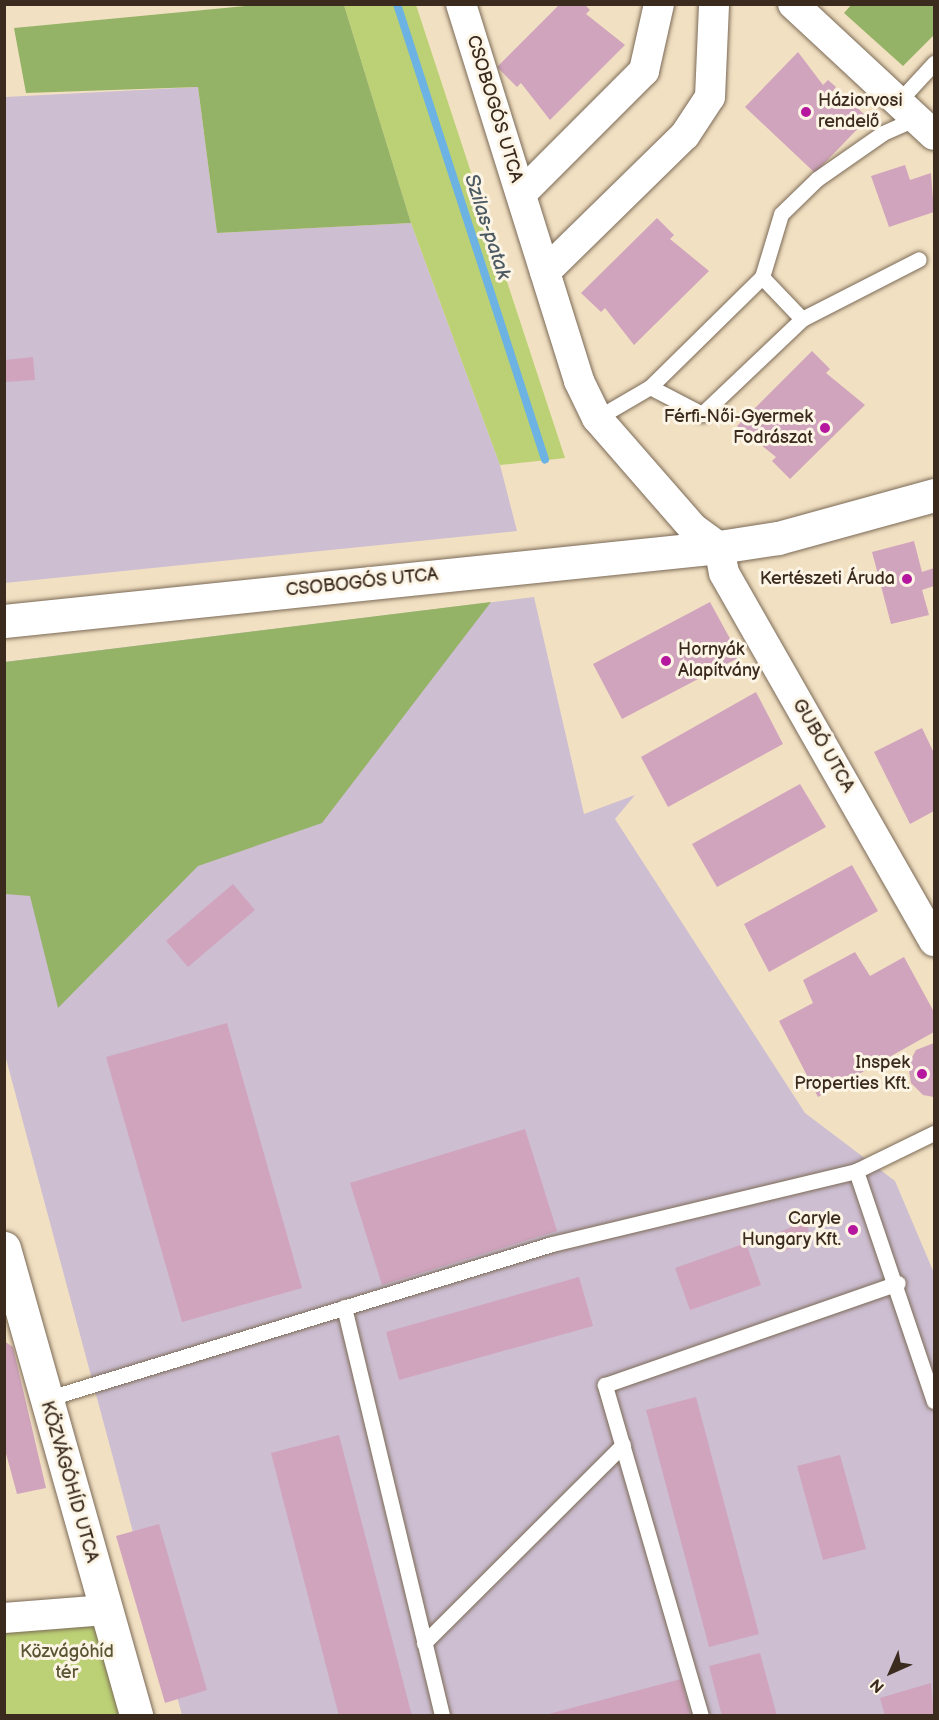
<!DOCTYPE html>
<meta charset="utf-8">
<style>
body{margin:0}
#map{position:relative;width:939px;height:1720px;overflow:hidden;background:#f2e0c2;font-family:"Balsamiq Sans",sans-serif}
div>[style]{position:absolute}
.industrial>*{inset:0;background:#cdbed2}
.green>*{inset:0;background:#bcd175}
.forest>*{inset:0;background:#95b366}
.stream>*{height:8px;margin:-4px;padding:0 4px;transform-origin:4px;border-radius:4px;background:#6cb2e2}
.building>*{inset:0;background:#d0a4bd}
.roads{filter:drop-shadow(0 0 2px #7b6a57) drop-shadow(0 0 2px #7b6a57)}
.lane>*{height:15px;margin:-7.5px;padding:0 7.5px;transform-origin:7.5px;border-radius:7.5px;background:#fff}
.street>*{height:30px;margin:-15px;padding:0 15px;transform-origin:15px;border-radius:15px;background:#fff}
.secondary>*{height:33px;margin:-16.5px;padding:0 16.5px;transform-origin:16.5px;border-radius:16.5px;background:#fff}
.dots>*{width:16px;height:16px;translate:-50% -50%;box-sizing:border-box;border:3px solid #fcf5e5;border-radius:50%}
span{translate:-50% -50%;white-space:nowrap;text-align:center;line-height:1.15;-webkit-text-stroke:6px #fcf5e5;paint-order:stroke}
.poi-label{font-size:18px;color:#3b2a1e}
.left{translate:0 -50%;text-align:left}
.right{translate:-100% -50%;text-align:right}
.street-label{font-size:18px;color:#3b2a1e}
.park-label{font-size:18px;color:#5b5434}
.water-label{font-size:20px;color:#4c5a63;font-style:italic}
.frame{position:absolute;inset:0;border:6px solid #3b2a1e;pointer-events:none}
.north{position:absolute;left:861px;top:1642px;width:60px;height:60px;-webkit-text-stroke:4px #fcf5e5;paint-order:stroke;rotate:225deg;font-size:16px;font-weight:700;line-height:24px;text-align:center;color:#3b2a1e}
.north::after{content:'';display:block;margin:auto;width:21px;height:27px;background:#3b2a1e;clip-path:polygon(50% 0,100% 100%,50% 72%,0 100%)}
</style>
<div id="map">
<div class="industrial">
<i style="clip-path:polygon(198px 87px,217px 233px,411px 223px,500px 465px,517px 531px,5px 583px,5px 97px)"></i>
<i style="clip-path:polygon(534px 597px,584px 814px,635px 795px,615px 819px,805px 1113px,895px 1181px,934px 1273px,934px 1715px,182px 1715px,5px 1055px,4px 662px)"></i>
</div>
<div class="green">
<i style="clip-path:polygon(344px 5px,416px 5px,565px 458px,500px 465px,411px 223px)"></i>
<i style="clip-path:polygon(106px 1610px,136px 1715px,5px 1716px,5px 1618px)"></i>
</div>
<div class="forest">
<i style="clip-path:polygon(852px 4px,934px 5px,934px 35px,903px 66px,844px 13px)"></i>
<i style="clip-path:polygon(257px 5px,344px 5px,411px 223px,217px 233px,198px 87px,26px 93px,14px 28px)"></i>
<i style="clip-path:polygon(491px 602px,322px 823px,198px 866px,58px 1008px,30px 896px,5px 894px,5px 662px)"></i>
</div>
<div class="stream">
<i style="left:397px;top:4px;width:479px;rotate:72deg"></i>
</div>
<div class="building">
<i style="clip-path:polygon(560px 4px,584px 4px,590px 10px,586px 14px,625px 45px,550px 120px,521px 83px,517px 87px,497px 67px)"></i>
<i style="clip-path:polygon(798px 52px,823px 85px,828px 80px,836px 87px,831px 93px,845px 106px,850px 101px,868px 118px,815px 173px,745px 107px)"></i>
<i style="clip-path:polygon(905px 165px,910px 180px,931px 173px,934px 212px,889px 227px,871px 176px)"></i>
<i style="clip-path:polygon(657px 218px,674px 235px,670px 239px,709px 271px,634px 345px,605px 308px,601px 312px,581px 293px)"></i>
<i style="clip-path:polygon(812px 351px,830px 369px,826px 373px,865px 405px,790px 479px,772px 461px,776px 457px,737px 426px)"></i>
<i style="clip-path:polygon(33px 357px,35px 380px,5px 382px,5px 360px)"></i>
<i style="clip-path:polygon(914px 541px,922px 572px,934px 568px,934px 586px,922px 590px,929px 615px,891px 624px,872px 552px)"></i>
<i style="clip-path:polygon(710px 602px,740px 657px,622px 719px,593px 664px)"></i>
<i style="clip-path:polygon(756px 692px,783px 744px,668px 807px,641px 757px)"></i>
<i style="clip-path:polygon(922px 728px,934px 753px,934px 811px,910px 824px,874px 752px)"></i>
<i style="clip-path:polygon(800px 784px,826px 827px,717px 887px,692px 844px)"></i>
<i style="clip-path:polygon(852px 865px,878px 911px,769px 972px,744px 924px)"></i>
<i style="clip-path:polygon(233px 884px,255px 910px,188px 967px,166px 941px)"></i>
<i style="clip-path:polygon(855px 952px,870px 976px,904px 957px,934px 1012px,934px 1032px,818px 1097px,779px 1021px,813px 1003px,803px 980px)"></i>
<i style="clip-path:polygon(227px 1023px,302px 1288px,182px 1322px,106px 1057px)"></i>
<i style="clip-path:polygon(934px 1043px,934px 1097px,923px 1095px,911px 1083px,908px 1065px,916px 1050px)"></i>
<i style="clip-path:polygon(525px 1129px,557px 1231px,382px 1285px,350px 1183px)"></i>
<i style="clip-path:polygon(805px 1221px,809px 1231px,798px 1236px,802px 1243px,780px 1253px,777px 1245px,770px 1248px,766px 1238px)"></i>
<i style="clip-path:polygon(746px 1243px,761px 1285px,690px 1310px,675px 1268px)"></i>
<i style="clip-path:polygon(579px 1277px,593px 1326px,399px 1380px,386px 1332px)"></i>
<i style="clip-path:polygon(4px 1341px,13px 1347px,46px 1488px,17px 1494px,4px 1446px)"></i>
<i style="clip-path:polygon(696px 1397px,759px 1634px,709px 1647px,646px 1410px)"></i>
<i style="clip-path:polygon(339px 1435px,412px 1716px,339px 1716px,271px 1453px)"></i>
<i style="clip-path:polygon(840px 1455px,866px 1549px,823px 1560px,797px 1466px)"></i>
<i style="clip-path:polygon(159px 1524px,207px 1690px,165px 1703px,116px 1536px)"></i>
<i style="clip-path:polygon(760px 1653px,777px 1716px,722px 1716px,709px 1666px)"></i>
<i style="clip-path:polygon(681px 1679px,691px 1716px,545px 1716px,545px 1715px)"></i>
<i style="clip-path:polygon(931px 1683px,934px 1716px,885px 1716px,880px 1698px)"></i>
</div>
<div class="roads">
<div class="lane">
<i style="left:899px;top:101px;width:52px;rotate:-47.4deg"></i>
<i style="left:762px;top:277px;width:58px;rotate:46.4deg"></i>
<i style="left:650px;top:387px;width:59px;rotate:27.4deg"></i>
<i style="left:702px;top:414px;width:138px;rotate:-43.5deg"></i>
<i style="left:802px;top:319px;width:131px;rotate:-27.1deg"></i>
<i style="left:597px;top:418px;width:61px;rotate:-30.3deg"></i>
<i style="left:650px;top:387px;width:157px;rotate:-44.5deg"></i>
<i style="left:762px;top:277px;width:66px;rotate:-73.2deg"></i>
<i style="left:781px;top:214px;width:50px;rotate:-44.2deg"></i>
<i style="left:817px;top:179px;width:80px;rotate:-34.9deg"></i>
<i style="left:883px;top:133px;width:36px;rotate:-24deg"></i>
<i style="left:856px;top:1171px;width:243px;rotate:71.3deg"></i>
<i style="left:344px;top:1307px;width:421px;rotate:76.5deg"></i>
<i style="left:46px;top:1399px;width:529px;rotate:-17.03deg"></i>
<i style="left:552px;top:1244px;width:313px;rotate:-13.5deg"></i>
<i style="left:856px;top:1171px;width:87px;rotate:-26deg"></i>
<i style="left:424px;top:1643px;width:281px;rotate:-44.9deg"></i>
<i style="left:701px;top:1716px;width:345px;rotate:-106.2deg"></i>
<i style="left:605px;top:1385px;width:310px;rotate:-19.2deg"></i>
</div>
<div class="street">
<i style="left:461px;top:4px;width:395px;rotate:72.6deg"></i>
<i style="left:579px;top:381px;width:41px;rotate:64.1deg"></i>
<i style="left:597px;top:418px;width:147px;rotate:48.9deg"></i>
<i style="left:694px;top:529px;width:31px;rotate:36deg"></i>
<i style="left:719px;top:547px;width:26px;rotate:79deg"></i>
<i style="left:724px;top:573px;width:424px;rotate:60.3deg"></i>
<i style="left:793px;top:4px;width:192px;rotate:42.9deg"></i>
<i style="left:521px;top:194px;width:174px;rotate:-45deg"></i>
<i style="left:644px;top:71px;width:69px;rotate:-77.4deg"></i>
<i style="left:545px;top:272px;width:196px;rotate:-44.4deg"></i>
<i style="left:685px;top:135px;width:45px;rotate:-56.7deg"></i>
<i style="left:710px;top:97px;width:93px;rotate:-87.5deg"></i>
<i style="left:4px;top:1618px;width:102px;rotate:-4.5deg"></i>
</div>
<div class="secondary">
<i style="left:4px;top:621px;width:719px;rotate:-5.91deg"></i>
<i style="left:719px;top:547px;width:60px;rotate:-8.7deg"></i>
<i style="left:778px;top:538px;width:162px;rotate:-15.4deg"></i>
<i style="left:4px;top:1248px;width:486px;rotate:74.2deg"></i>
</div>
</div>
<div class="dots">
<i style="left:806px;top:112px;background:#b5179e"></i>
<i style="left:825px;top:428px;background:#b5179e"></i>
<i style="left:907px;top:579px;background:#b5179e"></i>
<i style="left:666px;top:661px;background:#b5179e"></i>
<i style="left:922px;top:1074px;background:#b5179e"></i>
<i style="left:853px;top:1230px;background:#b5179e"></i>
</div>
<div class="poi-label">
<span class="left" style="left:818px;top:112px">Háziorvosi<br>rendelő</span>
<span class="right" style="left:813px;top:428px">Férfi-Női-Gyermek<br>Fodrászat</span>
<span class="right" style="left:895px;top:579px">Kertészeti Áruda</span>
<span class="left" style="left:678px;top:661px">Hornyák<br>Alapítvány</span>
<span class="right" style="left:910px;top:1074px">Inspek<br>Properties Kft.</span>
<span class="right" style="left:841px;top:1230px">Caryle<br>Hungary Kft.</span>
</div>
<div class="street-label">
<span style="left:494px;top:109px;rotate:73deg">CSOBOGÓS UTCA</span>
<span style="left:362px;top:583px;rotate:-6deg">CSOBOGÓS UTCA</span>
<span style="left:823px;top:746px;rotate:60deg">GUBÓ UTCA</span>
<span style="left:69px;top:1482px;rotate:74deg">KÖZVÁGÓHÍD UTCA</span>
</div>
<div class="park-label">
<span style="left:67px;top:1663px">Közvágóhíd<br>tér</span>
</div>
<div class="water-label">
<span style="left:487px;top:227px;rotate:72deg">Szilas-patak</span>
</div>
<div class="frame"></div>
<div class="north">N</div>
</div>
